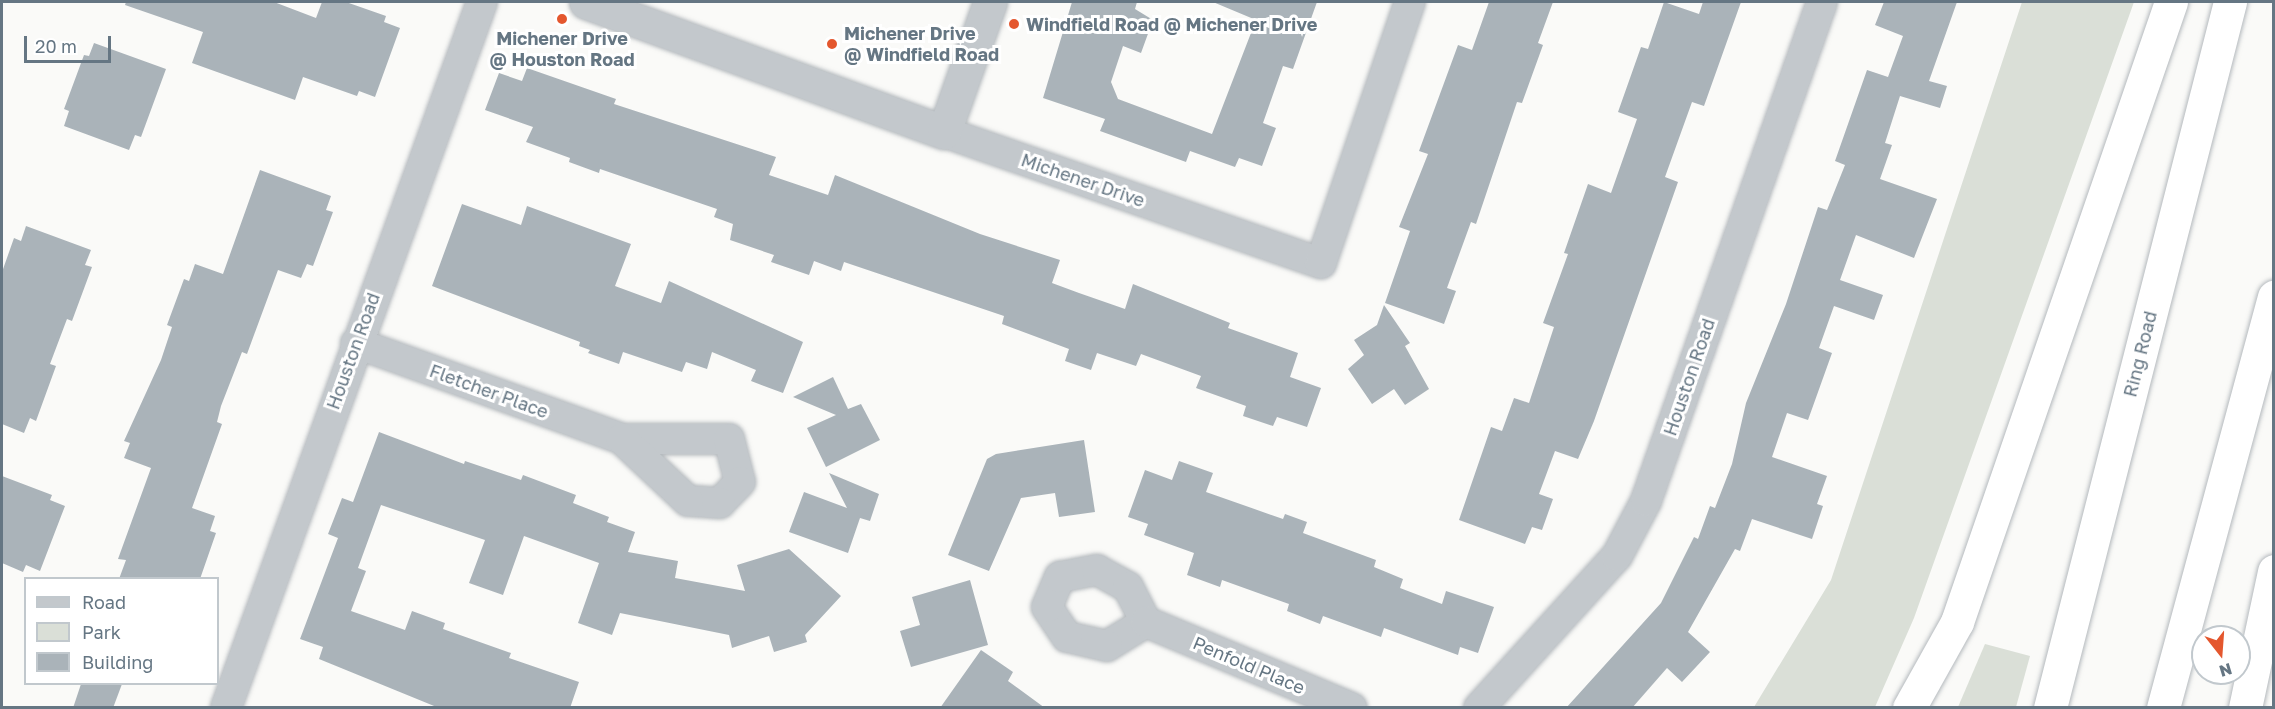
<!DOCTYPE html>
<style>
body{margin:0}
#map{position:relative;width:2275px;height:709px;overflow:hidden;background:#fafaf8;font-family:"Golos Text",sans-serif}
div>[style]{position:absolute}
.green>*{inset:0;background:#dadfd7}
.building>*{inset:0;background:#aab3b9}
.roads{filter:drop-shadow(0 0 2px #b4b9bd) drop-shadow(0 0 2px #b4b9bd)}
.minor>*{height:30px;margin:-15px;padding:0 15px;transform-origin:15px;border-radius:15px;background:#c3c8cc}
.tertiary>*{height:33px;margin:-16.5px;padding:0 16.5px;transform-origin:16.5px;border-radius:16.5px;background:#c3c8cc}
.motorway>*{height:33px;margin:-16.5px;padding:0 16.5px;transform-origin:16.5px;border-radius:16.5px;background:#fff}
.dots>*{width:16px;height:16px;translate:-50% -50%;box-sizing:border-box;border:3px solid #fff;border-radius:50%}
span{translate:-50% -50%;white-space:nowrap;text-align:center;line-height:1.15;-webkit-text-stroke:6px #fff;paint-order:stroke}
.poi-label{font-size:18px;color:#657683;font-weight:700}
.left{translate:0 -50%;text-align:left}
.street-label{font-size:18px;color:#657683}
.frame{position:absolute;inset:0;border:3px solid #657683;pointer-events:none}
.legend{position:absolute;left:24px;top:577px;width:195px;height:108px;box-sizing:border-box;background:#fff;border:2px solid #c1c8cd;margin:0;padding:8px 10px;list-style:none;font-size:18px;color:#657683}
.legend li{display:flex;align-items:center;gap:12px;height:30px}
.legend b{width:30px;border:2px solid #c1c8cd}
.north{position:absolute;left:2191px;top:625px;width:60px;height:60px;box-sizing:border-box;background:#fff;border:2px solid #c1c8cd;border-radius:50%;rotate:163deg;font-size:16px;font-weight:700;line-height:24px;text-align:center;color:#657683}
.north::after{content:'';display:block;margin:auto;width:21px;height:27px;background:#e4572e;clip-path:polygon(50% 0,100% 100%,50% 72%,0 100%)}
.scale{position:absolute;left:24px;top:36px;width:87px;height:27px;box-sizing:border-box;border:3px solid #657683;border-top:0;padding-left:8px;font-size:18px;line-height:21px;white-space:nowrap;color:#657683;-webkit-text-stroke:4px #fff;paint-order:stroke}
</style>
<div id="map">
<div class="green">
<i style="clip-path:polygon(2022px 2px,2134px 2px,1914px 618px,1875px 707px,1754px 707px,1831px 580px)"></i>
<i style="clip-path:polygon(1985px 644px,2030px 656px,2016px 707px,1958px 707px)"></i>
</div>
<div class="building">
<i style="clip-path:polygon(126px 2px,274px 2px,316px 18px,322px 2px,346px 2px,386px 16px,384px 22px,400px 28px,375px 97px,359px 91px,357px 96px,303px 77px,295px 100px,192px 63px,203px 32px,125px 5px)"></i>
<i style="clip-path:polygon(1072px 2px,1137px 2px,1135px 9px,1153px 20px,1141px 53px,1123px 46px,1111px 82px,1118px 99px,1212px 134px,1256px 20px,1213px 2px,1317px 2px,1293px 69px,1283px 66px,1263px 123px,1276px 128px,1262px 166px,1239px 158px,1235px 167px,1190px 151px,1186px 162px,1100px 131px,1105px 119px,1043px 98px)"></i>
<i style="clip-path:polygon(1489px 2px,1553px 2px,1538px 43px,1543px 45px,1522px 103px,1517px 102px,1476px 224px,1471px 222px,1447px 288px,1456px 291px,1444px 324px,1385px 303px,1410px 231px,1399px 227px,1428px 154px,1419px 151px,1458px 45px,1472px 50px)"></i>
<i style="clip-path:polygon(1664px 2px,1699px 14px,1703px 2px,1741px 2px,1704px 106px,1692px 102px,1665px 177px,1678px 182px,1594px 421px,1578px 459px,1555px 451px,1539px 494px,1553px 499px,1542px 530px,1532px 527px,1525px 544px,1459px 520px,1491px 427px,1502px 431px,1514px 398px,1529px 403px,1554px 327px,1543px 323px,1568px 254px,1564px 253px,1588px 184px,1611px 193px,1637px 119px,1618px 112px,1641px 47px,1648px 49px)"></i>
<i style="clip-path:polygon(1884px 2px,1957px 2px,1929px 81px,1947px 86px,1940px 108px,1900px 96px,1885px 143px,1892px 145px,1880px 179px,1937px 199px,1914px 258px,1856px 235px,1840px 280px,1883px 295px,1874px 320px,1834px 306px,1819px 348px,1832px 353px,1808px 420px,1787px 413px,1772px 457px,1827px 476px,1817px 504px,1823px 506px,1812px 539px,1752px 519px,1740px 551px,1735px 549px,1688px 632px,1710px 652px,1682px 682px,1667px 668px,1632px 708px,1566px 708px,1661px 603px,1694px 537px,1698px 539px,1710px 506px,1715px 508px,1732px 464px,1746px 403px,1786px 304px,1818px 207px,1827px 210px,1845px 165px,1835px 161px,1867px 70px,1888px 77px,1903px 36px,1875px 25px)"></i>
<i style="clip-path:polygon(94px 43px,166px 69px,141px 137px,135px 135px,129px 150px,64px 126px,69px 111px,64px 109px,84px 55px,89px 56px)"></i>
<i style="clip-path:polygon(527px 68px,616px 99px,614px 104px,776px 157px,769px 175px,828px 195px,835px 175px,980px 234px,1060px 260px,1052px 283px,1079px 293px,1125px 309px,1133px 284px,1230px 323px,1228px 328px,1298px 353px,1290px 377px,1321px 388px,1307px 427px,1277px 417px,1273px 426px,1243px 416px,1246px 406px,1196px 388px,1201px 376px,1141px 354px,1136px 366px,1097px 353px,1091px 370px,1065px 361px,1069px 349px,1002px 324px,1004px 316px,844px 262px,841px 271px,814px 261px,809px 275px,771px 262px,774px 255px,730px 240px,733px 224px,714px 217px,717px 209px,600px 169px,599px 173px,569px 162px,570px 158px,526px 142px,533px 127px,485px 110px,499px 73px,522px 81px)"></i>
<i style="clip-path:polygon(260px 170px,331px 196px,326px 210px,333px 212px,313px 266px,307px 264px,301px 278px,278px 270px,247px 354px,242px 352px,221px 406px,217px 422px,222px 424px,192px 508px,215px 516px,210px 531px,216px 533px,200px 579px,119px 579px,126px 560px,118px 559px,151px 468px,124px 458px,130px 443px,124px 441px,161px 360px,172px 327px,167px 325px,184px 279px,189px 281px,195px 264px,223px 274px)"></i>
<i style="clip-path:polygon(462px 204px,521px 225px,527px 206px,631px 244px,615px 286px,661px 303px,669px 281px,803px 342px,783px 393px,751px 381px,756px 370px,712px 352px,707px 369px,686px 362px,682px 372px,623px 352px,619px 364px,588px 353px,590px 350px,579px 346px,580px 342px,432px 286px)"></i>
<i style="clip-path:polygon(26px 226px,91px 250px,85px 265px,92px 267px,72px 321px,67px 319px,50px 364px,56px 366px,36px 421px,30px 418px,24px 433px,2px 424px,2px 272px,14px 238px,21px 241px)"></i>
<i style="clip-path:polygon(1384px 305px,1410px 343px,1405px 346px,1429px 389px,1405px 405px,1394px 389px,1372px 404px,1348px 369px,1364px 355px,1354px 340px,1377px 325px)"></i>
<i style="clip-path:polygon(833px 377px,848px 409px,861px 404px,880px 440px,826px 467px,807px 428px,836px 415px,793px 397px)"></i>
<i style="clip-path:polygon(379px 432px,464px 464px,465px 461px,521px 480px,523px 475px,576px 495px,573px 503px,609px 517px,607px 522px,635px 532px,628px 552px,678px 561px,675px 578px,745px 591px,737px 565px,789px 549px,841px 596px,805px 635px,807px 642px,774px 652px,769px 636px,732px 648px,729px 635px,620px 613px,612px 635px,578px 623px,599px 563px,524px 536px,503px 595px,469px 583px,485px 540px,381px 505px,358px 568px,366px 571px,351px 611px,405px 630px,412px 611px,445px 623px,443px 629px,511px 653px,509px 658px,579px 682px,570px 708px,439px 708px,319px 659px,323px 647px,300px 639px,338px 538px,328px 534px,342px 498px,353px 502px)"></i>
<i style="clip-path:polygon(1084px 440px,1095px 512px,1059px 517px,1055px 493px,1021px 498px,989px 571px,948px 555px,987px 459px,996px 454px)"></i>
<i style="clip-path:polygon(1179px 461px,1213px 473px,1206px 492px,1283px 519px,1285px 514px,1307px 522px,1303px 533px,1376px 560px,1374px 567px,1403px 579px,1400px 588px,1442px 604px,1446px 591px,1494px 607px,1478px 653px,1460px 647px,1458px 655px,1384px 628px,1381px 637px,1323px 616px,1320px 624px,1287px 611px,1289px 604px,1222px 580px,1220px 587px,1187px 575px,1194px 553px,1144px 535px,1148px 524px,1128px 517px,1145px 470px,1172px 480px)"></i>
<i style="clip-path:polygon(829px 473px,879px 494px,870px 521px,860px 518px,848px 553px,789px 532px,804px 492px,847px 508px)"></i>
<i style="clip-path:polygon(2px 476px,52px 495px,50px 500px,65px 506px,40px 571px,26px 565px,23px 572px,2px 563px)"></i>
<i style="clip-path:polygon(970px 580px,988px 645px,911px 667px,900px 631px,920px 625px,912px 597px)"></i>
<i style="clip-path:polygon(981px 650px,1013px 672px,1008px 681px,1045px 708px,940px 708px)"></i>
<i style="clip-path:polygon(81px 684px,122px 684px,113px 708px,73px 708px)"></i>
</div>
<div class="roads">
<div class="minor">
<i style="left:944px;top:132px;width:399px;rotate:19.2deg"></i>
<i style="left:1321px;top:263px;width:276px;rotate:-71.2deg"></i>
<i style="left:356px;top:343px;width:283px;rotate:19.8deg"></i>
<i style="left:622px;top:439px;width:107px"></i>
<i style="left:729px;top:439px;width:44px;rotate:75.7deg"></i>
<i style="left:740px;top:482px;width:29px;rotate:134deg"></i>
<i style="left:720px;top:503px;width:32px;rotate:-176deg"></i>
<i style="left:688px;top:501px;width:91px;rotate:-136.8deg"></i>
<i style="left:1146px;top:622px;width:46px;rotate:148.4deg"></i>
<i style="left:1107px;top:646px;width:41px;rotate:-167.3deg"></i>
<i style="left:1067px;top:637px;width:36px;rotate:-124deg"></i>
<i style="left:1047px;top:607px;width:33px;rotate:-67deg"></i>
<i style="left:1060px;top:577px;width:38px;rotate:-11deg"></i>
<i style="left:1097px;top:570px;width:35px;rotate:29deg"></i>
<i style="left:1128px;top:587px;width:39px;rotate:63deg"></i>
<i style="left:1146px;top:622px;width:223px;rotate:22.7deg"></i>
<i style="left:226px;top:708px;width:751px;rotate:-70.07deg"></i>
<i style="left:1479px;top:708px;width:205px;rotate:-47.8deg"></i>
<i style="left:1617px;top:556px;width:62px;rotate:-62.2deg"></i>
<i style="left:1646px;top:501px;width:529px;rotate:-70.57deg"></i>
</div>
<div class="tertiary">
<i style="left:586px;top:2px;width:381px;rotate:20deg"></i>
<i style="left:944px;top:132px;width:138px;rotate:-70.5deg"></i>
</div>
<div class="motorway">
<i style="left:1909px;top:708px;width:98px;rotate:-60.8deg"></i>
<i style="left:1957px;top:622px;width:656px;rotate:-70.96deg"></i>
<i style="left:2050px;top:708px;width:729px;rotate:-75.7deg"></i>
<i style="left:2163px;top:708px;width:426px;rotate:-74.9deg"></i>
<i style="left:2245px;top:708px;width:140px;rotate:-78deg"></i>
</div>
</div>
<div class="dots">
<i style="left:562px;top:19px;background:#e4572e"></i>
<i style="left:1014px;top:24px;background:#e4572e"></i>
<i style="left:832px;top:44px;background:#e4572e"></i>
</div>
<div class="poi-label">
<span class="left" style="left:1026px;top:24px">Windfield Road @ Michener Drive</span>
<span class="left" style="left:844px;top:44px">Michener Drive<br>@ Windfield Road</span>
<span style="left:562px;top:49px">Michener Drive<br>@ Houston Road</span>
</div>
<div class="street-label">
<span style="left:1083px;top:180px;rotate:19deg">Michener Drive</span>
<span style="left:353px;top:351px;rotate:-70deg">Houston Road</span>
<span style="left:2140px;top:354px;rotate:-76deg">Ring Road</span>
<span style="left:1689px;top:377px;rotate:-71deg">Houston Road</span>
<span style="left:489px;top:391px;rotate:20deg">Fletcher Place</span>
<span style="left:1249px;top:665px;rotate:23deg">Penfold Place</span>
</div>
<div class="frame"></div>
<ul class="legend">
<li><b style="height:8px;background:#c3c8cc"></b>Road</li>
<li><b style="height:16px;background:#dadfd7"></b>Park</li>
<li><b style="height:16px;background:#aab3b9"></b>Building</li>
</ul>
<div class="north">N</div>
<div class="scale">20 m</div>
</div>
